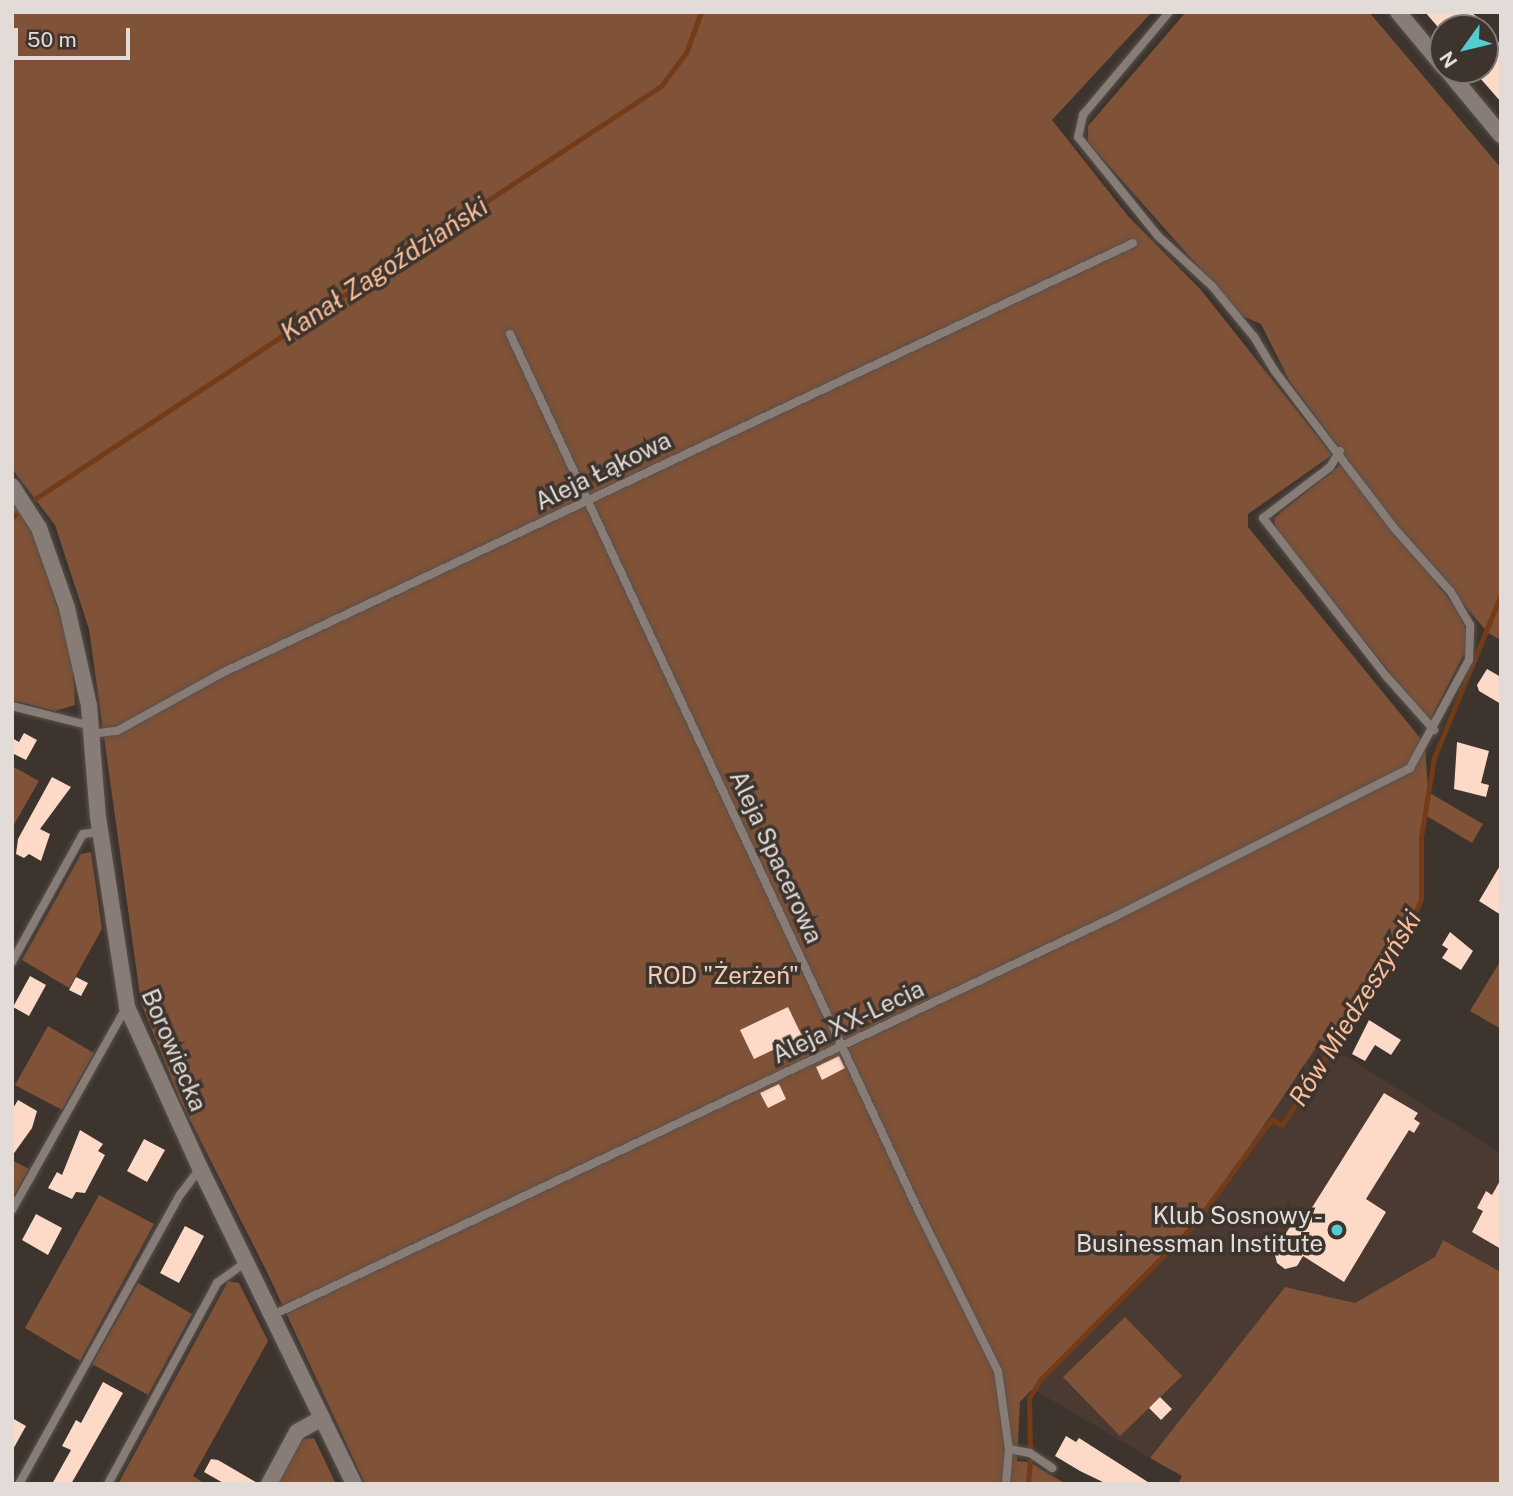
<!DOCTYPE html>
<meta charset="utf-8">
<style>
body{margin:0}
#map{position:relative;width:1513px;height:1496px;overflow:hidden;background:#3d342e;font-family:"Public Sans",sans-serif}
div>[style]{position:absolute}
.built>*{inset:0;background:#4a3a32}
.green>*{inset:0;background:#805237}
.stream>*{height:4.5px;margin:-2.25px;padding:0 2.25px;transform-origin:2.25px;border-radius:2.25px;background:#733b17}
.building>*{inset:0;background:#fcdac7}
.roads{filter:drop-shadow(0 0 2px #59514c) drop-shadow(0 0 2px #59514c)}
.lane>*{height:8px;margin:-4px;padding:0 4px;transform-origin:4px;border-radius:4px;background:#887c76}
.street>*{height:16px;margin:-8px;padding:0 8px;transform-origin:8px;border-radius:8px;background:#887c76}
.dots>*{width:19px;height:19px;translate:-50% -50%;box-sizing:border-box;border:4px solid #3d342e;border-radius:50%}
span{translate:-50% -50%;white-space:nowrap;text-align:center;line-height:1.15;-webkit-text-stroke:7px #3d342e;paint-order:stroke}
.street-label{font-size:24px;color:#e2dbd8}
.park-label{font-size:24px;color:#f5cbb4}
.poi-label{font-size:24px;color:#e2dbd8}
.right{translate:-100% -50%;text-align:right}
.water-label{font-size:26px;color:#fabc99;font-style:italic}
.frame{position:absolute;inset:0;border:14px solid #e2dbd8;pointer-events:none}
.north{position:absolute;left:1429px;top:14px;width:70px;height:70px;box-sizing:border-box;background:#3d342e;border:2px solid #7f7772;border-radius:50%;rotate:236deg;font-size:19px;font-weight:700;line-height:28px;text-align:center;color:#e2dbd8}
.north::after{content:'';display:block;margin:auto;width:24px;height:32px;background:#52ccd0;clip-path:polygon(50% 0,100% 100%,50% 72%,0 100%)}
.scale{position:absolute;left:14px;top:28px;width:116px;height:32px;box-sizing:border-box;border:4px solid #e2dbd8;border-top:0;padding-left:9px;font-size:21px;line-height:24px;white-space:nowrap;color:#e2dbd8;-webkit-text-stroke:5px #3d342e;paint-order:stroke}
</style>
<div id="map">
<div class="built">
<i style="clip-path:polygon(1321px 1041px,1501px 1153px,1501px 1272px,1443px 1240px,1435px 1257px,1355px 1303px,1285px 1287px,1150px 1458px,1033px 1389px,1209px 1207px)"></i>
</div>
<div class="green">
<i style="clip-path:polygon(12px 12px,1152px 12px,1052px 120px,1128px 216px,1201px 290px,1332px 455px,1248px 514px,1248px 527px,1425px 744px,1428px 792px,1483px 824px,1472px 843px,1425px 815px,1419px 908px,1331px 1049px,1320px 1042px,1209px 1207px,1020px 1402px,1017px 1461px,1029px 1462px,1066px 1484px,365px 1484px,268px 1274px,180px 1100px,141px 1003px,89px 629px,55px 525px,12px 469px)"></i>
<i style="clip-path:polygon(1186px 12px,1369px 12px,1501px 168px,1501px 640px,1488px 633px,1403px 533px,1290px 382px,1261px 324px,1242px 316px,1088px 142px,1088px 126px)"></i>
<i style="clip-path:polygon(1344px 462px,1457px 610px,1466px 630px,1468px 646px,1429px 722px,1276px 529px,1274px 519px,1280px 513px)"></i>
<i style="clip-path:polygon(12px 499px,33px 535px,72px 651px,75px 705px,55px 711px,12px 700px)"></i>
<i style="clip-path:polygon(12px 766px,39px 781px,12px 828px)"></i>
<i style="clip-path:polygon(91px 852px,102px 929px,69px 988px,22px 960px,81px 854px)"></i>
<i style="clip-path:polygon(1501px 960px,1501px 1029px,1470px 1011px)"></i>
<i style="clip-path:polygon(48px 1026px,94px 1053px,62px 1110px,15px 1085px)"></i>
<i style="clip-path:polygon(12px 1160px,29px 1169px,12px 1199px)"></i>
<i style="clip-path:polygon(99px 1195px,154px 1224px,80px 1361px,25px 1328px)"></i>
<i style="clip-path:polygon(1443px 1240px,1501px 1272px,1501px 1484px,1178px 1484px,1182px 1476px,1150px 1458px,1285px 1287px,1355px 1303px,1435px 1257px)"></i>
<i style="clip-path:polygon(228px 1281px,239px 1283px,268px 1341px,193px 1476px,205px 1484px,118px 1484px)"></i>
<i style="clip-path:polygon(138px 1283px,192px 1314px,148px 1395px,92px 1364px)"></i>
<i style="clip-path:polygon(1125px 1317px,1182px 1376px,1120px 1436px,1063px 1377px)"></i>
<i style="clip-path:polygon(314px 1438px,336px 1484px,278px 1484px,303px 1439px)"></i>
</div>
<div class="stream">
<i style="left:35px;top:499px;width:750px;rotate:-33.41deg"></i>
<i style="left:661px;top:86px;width:41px;rotate:-52.9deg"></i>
<i style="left:686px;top:53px;width:44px;rotate:-69.9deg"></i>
<i style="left:12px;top:517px;width:4px;rotate:-34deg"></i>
<i style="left:1030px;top:1450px;width:52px;rotate:-91.1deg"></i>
<i style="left:1029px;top:1398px;width:22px;rotate:-58deg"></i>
<i style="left:1041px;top:1379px;width:216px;rotate:-45.2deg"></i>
<i style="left:1193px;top:1226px;width:133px;rotate:-53.6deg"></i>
<i style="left:1272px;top:1119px;width:12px;rotate:31deg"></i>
<i style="left:1282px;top:1125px;width:240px;rotate:-57.4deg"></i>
<i style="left:1411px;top:923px;width:25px;rotate:-67deg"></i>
<i style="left:1421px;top:900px;width:63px;rotate:-90deg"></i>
<i style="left:1421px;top:837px;width:80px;rotate:-80.7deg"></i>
<i style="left:1434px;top:758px;width:176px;rotate:-67.7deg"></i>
<i style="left:1028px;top:1484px;width:23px;rotate:-85deg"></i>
</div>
<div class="building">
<i style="clip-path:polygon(1425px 12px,1470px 12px,1485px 22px,1501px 46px,1501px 102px,1480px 78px,1485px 74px,1485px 28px,1443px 28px,1443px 33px)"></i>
<i style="clip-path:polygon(1487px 669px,1501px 677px,1501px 704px,1479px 691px,1477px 685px)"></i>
<i style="clip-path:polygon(24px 733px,37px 740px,26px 760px,12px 753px,12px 738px,19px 742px)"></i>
<i style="clip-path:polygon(1457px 742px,1489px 751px,1481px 783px,1489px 785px,1486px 797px,1454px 789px)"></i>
<i style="clip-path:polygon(52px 777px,71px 787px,40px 829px,50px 834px,41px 861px,29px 854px,24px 858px,16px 854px,18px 839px)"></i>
<i style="clip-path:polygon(1501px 864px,1501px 915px,1479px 901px)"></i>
<i style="clip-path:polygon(1450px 932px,1473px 951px,1461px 970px,1442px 958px,1448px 949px,1442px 945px)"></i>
<i style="clip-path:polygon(30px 976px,46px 985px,29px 1016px,13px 1007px)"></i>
<i style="clip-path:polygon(76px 977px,88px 983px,81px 996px,69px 990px)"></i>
<i style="clip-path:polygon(788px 1007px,802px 1036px,754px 1059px,740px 1030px)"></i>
<i style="clip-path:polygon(1369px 1020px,1401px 1040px,1391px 1055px,1375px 1045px,1365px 1061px,1352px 1054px)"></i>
<i style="clip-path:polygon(839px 1056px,845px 1068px,822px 1080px,816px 1067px)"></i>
<i style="clip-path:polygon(779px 1084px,786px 1099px,768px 1108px,760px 1093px)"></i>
<i style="clip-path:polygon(1384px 1093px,1418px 1113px,1414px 1119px,1420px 1123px,1414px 1133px,1409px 1130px,1366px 1199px,1386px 1212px,1344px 1282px,1303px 1256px,1297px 1266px,1285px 1269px,1277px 1263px,1274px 1251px,1294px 1221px,1299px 1224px,1313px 1206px)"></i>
<i style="clip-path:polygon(18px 1100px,37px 1111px,32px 1128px,12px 1156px,12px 1110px)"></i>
<i style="clip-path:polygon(80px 1130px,103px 1144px,98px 1151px,105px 1155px,85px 1193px,76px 1192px,72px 1199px,48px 1188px,57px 1172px,62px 1175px)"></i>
<i style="clip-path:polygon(144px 1139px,165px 1150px,147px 1182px,127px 1171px)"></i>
<i style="clip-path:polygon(1501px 1179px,1501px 1249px,1472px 1232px,1483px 1211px,1477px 1208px,1486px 1191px,1492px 1195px)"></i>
<i style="clip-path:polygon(36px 1214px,62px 1228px,48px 1255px,22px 1240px)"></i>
<i style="clip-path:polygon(185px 1226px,204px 1236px,179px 1283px,160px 1273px)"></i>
<i style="clip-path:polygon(103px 1382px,123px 1393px,71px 1484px,52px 1484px,71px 1450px,62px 1446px,76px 1420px,81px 1423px)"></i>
<i style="clip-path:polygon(1160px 1397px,1172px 1409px,1161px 1420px,1149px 1408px)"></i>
<i style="clip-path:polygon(12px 1418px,26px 1426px,12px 1451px)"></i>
<i style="clip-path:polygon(1066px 1436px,1076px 1442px,1079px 1438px,1151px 1484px,1107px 1484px,1080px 1471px,1055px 1456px)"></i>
<i style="clip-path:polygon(211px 1459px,218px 1460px,259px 1484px,225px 1484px,204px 1472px)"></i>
</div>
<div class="roads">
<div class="lane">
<i style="left:510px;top:334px;width:969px;rotate:65.02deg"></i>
<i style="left:919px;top:1212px;width:178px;rotate:63.6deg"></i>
<i style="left:998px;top:1371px;width:79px;rotate:82deg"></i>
<i style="left:1009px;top:1449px;width:35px;rotate:95deg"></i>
<i style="left:1340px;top:451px;width:19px;rotate:122deg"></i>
<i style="left:1330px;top:467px;width:84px;rotate:142.7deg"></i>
<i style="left:1263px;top:518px;width:202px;rotate:52.1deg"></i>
<i style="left:1387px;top:677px;width:71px;rotate:48.4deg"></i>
<i style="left:12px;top:706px;width:81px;rotate:14.2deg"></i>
<i style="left:91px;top:734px;width:26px;rotate:-7deg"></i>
<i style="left:117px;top:731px;width:122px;rotate:-28.9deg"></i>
<i style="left:224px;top:672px;width:1005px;rotate:-25.26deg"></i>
<i style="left:12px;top:962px;width:146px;rotate:-61deg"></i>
<i style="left:83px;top:834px;width:17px;rotate:-7deg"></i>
<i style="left:12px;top:1210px;width:232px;rotate:-60.6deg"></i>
<i style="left:273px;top:1315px;width:933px;rotate:-25.33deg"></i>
<i style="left:1116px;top:916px;width:329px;rotate:-26.7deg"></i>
<i style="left:1410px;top:768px;width:123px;rotate:-61.4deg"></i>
<i style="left:1469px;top:660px;width:35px;rotate:-88deg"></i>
<i style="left:1470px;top:625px;width:39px;rotate:-120deg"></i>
<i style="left:1450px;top:591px;width:83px;rotate:-131.6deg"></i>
<i style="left:1395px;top:529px;width:200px;rotate:-127.3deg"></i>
<i style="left:1274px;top:370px;width:39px;rotate:-121deg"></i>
<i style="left:1254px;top:337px;width:66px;rotate:-129.5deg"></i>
<i style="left:1212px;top:286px;width:74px;rotate:-137.2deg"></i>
<i style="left:1158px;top:236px;width:127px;rotate:-128.9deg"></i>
<i style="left:1078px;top:137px;width:23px;rotate:-77deg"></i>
<i style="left:1083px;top:115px;width:134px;rotate:-50.1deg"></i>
<i style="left:1009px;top:1449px;width:21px;rotate:11deg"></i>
<i style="left:1030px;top:1453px;width:27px;rotate:34deg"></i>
<i style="left:19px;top:1484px;width:331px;rotate:-60.9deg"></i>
<i style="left:180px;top:1195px;width:34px;rotate:-53deg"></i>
<i style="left:108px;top:1484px;width:229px;rotate:-61.5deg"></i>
<i style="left:217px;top:1283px;width:37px;rotate:-36deg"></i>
</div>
<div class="street">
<i style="left:1398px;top:12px;width:70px;rotate:50.2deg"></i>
<i style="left:1447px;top:70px;width:85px;rotate:50.3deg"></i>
<i style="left:12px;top:486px;width:50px;rotate:57.3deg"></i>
<i style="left:39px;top:528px;width:85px;rotate:70.7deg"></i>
<i style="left:67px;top:608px;width:100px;rotate:77.3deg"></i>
<i style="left:89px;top:706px;width:111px;rotate:85.4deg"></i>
<i style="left:98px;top:817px;width:192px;rotate:81.3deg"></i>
<i style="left:127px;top:1007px;width:177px;rotate:65.6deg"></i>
<i style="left:200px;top:1168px;width:352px;rotate:64deg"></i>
<i style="left:269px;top:1484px;width:59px;rotate:-61.7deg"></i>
<i style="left:297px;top:1432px;width:29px;rotate:-29deg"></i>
</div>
</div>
<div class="dots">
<i style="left:1337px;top:1230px;background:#52ccd0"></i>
</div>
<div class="street-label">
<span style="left:603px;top:471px;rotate:-26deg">Aleja Łąkowa</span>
<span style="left:776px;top:857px;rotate:65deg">Aleja Spacerowa</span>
<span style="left:848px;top:1022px;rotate:-25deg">Aleja XX-Lecia</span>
<span style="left:174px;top:1050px;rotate:67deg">Borowiecka</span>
</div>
<div class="park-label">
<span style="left:723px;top:976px">ROD "Żerżeń"</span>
</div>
<div class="poi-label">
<span class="right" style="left:1323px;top:1230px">Klub Sosnowy -<br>Businessman Institute</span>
</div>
<div class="water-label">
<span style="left:384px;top:269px;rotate:-33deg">Kanał Zagoździański</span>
<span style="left:1355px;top:1008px;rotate:-58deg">Rów Miedzeszyński</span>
</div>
<div class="frame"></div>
<div class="north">N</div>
<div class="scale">50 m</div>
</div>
